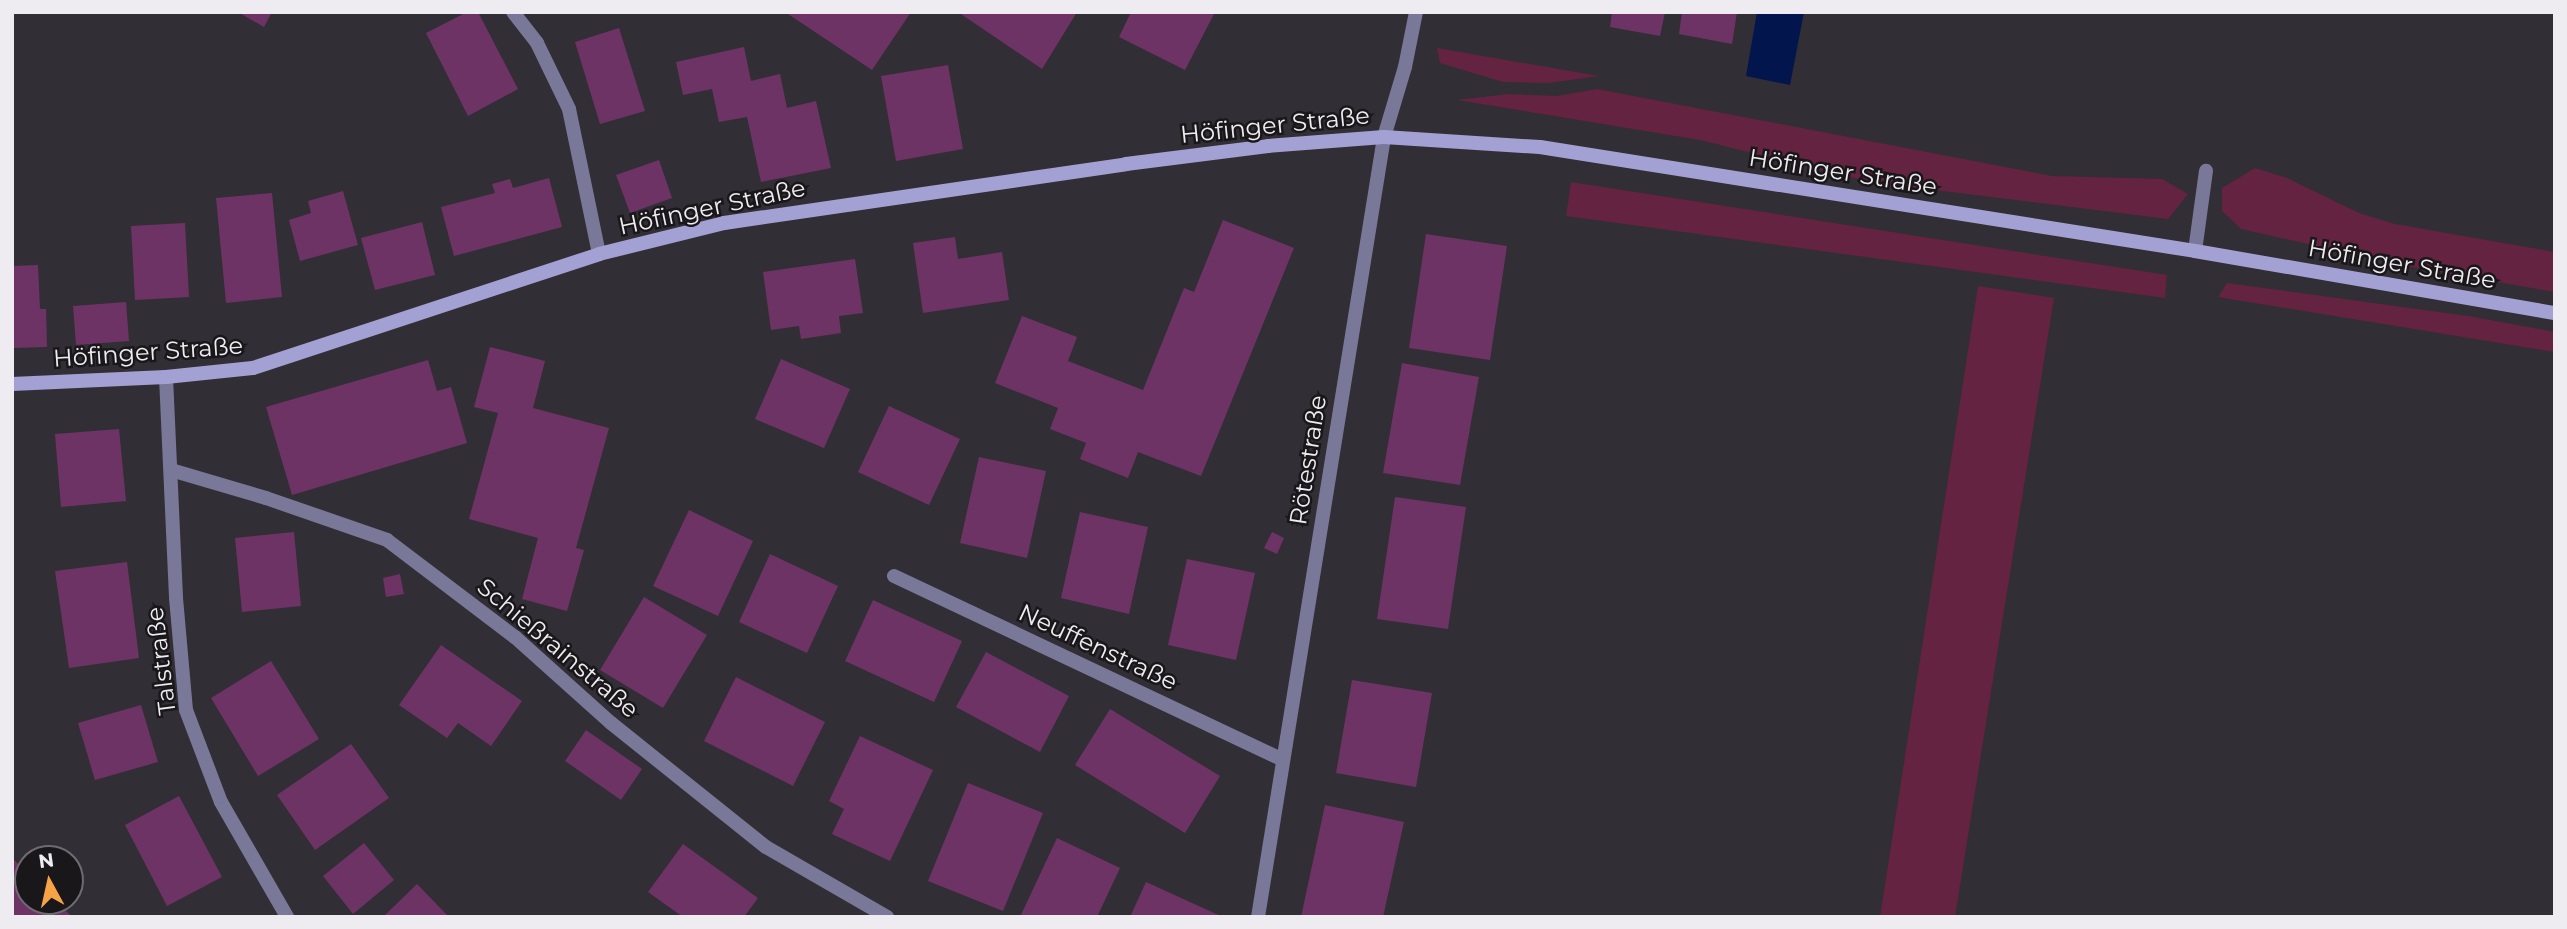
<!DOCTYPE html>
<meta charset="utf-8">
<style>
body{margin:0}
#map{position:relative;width:2567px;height:929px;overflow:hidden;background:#322e35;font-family:Montserrat,sans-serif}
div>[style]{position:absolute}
.green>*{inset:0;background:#642340}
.water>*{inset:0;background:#02154c}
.building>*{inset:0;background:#6d3365}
.lane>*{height:14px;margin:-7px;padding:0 7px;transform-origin:7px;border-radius:7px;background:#797898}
.street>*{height:14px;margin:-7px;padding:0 7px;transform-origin:7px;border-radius:7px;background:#797898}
.secondary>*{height:14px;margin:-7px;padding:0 7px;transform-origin:7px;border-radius:7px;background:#a3a1d3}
span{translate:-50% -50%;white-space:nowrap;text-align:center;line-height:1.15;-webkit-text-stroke:5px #19171a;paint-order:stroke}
.street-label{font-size:24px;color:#eeecf0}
.frame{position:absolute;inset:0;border:14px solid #eeecf0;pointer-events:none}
.north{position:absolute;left:14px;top:845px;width:70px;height:70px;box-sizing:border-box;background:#19171a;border:2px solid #6e6c70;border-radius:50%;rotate:352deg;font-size:19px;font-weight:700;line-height:28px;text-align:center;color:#eeecf0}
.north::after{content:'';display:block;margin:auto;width:24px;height:32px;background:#f6a247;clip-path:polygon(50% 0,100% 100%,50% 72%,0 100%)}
</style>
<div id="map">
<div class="green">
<i style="clip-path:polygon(1437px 48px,1599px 76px,1548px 83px,1503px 82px,1440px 63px)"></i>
<i style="clip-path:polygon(1597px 89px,2052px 176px,2162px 179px,2188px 194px,2168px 219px,1871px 182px,1700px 140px,1457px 100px,1509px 94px,1557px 96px)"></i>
<i style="clip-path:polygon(2255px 168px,2287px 178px,2359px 213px,2395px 224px,2555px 252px,2555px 292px,2412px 267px,2241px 229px,2222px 211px,2222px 188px)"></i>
<i style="clip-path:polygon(1571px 182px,2167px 275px,2165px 298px,1566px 216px)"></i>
<i style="clip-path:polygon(2227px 283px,2468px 316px,2555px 332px,2555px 352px,2218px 297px)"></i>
<i style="clip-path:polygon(1978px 286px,2054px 298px,1955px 917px,1880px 917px)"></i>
</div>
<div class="water">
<i style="clip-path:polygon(1757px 12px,1804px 12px,1790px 85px,1746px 76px)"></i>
</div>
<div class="building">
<i style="clip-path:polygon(238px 12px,272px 12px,264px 27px)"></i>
<i style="clip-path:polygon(467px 12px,478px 12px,518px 89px,468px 116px,426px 33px)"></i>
<i style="clip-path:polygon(785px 12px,911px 12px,872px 70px)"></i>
<i style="clip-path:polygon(958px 12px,1077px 12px,1042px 69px)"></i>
<i style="clip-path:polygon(1131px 12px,1215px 12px,1185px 70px,1119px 37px)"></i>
<i style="clip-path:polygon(1612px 12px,1665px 12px,1660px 36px,1610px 27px)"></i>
<i style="clip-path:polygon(1682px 12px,1737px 12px,1732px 44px,1679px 34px)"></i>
<i style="clip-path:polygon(619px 28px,645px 111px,600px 124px,575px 42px)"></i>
<i style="clip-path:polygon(744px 47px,751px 81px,780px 74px,787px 108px,816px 101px,831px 168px,761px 182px,747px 117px,719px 122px,712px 89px,683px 95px,676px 62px)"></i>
<i style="clip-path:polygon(948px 65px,963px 149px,896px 161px,881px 76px)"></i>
<i style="clip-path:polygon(659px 160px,672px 198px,630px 213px,616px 175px)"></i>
<i style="clip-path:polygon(549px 178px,562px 227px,454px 256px,441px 207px,495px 193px,492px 184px,510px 179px,513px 188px)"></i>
<i style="clip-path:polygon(343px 191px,358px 245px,300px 261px,289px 220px,311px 213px,308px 201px)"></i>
<i style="clip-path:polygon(272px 193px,282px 297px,226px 303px,216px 198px)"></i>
<i style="clip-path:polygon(1223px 220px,1294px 248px,1201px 476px,1138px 452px,1128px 478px,1080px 459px,1086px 443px,1050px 429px,1058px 408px,995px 383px,1022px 316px,1077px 337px,1068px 361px,1143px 390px,1184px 288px,1194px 292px)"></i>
<i style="clip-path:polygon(422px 222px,435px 275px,375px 290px,361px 238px)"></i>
<i style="clip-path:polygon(185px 223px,189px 297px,135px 300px,131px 226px)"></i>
<i style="clip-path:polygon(1426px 234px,1507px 246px,1490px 360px,1409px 348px)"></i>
<i style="clip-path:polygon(955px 237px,958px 259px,1002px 252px,1009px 300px,923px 313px,913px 243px)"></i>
<i style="clip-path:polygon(855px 259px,863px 313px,839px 316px,841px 333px,801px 339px,799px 326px,771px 330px,763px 272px)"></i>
<i style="clip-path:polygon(38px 265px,40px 309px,46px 309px,47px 347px,12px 348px,12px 266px)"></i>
<i style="clip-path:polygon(126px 302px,129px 341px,76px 345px,73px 306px)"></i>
<i style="clip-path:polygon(490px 347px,545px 361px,533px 408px,609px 428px,576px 548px,584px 550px,567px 611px,522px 599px,538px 538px,469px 519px,498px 413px,474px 407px)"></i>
<i style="clip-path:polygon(781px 359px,850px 389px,824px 448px,755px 419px)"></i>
<i style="clip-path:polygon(428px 360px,437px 391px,451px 387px,467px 443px,292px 495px,266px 407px)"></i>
<i style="clip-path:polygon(1402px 363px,1479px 377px,1460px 485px,1383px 473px)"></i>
<i style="clip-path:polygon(889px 406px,960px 439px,929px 505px,858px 472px)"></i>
<i style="clip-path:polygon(119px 429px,126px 501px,61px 507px,55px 434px)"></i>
<i style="clip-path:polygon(979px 457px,1046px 471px,1027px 558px,960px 543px)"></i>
<i style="clip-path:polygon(1395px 497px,1466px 507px,1448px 629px,1377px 619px)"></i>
<i style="clip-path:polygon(689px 510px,753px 541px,718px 616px,653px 586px)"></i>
<i style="clip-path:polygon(1080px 512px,1148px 527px,1129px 614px,1061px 598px)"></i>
<i style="clip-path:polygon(294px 532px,301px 606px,242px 612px,235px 538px)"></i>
<i style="clip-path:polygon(1272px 532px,1284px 538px,1277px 554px,1264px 548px)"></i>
<i style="clip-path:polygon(770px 554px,838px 586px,807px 653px,739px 622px)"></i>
<i style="clip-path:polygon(1187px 559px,1255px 573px,1236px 660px,1168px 645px)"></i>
<i style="clip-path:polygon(127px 562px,139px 658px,69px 668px,55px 571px)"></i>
<i style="clip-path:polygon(400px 574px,404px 594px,386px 597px,383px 578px)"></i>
<i style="clip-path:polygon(644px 597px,707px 635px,663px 708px,600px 670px)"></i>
<i style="clip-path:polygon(873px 600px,962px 641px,934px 702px,845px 661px)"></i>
<i style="clip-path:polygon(441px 645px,522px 701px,491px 746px,458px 723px,447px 738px,399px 705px)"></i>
<i style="clip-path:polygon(986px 652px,1069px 696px,1040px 752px,956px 707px)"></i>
<i style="clip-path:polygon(271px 661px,319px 739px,258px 776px,211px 698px)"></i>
<i style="clip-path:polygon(736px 677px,825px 722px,793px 786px,704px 741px)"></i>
<i style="clip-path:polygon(1352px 680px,1432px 693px,1416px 787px,1336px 773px)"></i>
<i style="clip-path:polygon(141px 705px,158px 762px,95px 780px,78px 723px)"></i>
<i style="clip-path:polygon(1110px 709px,1220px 776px,1185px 833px,1075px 765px)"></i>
<i style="clip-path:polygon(586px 730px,642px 769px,621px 800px,565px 761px)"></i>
<i style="clip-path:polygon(860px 736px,933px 770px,890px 861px,832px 834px,844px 809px,829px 801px)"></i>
<i style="clip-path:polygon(351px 744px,389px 798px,315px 850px,277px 795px)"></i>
<i style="clip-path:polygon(968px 783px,1043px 813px,1003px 911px,928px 881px)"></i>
<i style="clip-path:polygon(179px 796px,222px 877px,167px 906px,125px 825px)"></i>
<i style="clip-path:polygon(1325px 805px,1404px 822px,1383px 917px,1301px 917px)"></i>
<i style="clip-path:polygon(1057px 838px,1120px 868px,1097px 917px,1020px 917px)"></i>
<i style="clip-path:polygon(364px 843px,394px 880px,353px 914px,323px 876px)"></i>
<i style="clip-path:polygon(683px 844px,758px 898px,744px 917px,683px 917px,648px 892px)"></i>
<i style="clip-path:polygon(12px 858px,28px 873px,28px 901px,56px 901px,72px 917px,12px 917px)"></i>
<i style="clip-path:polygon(1146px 882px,1223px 917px,1130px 917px)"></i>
<i style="clip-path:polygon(417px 884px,449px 917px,383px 917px)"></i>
</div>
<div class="lane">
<i style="left:2195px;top:251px;width:81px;rotate:-82.2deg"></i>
</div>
<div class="street">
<i style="left:513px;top:12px;width:39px;rotate:52deg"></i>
<i style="left:537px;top:43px;width:73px;rotate:64.1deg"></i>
<i style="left:569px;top:109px;width:148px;rotate:78.3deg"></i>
<i style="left:166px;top:377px;width:221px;rotate:87.4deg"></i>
<i style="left:176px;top:598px;width:112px;rotate:84.9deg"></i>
<i style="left:186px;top:710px;width:98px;rotate:69.2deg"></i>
<i style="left:221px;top:802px;width:133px;rotate:60.1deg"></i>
<i style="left:171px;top:470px;width:99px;rotate:16.4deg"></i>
<i style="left:266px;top:498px;width:128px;rotate:19.1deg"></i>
<i style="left:387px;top:540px;width:161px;rotate:37.2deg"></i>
<i style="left:515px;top:637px;width:129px;rotate:41.9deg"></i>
<i style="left:611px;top:723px;width:198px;rotate:38.7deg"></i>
<i style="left:766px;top:847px;width:140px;rotate:30deg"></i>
<i style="left:894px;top:576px;width:430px;rotate:25.3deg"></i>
<i style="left:1258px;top:917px;width:790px;rotate:-80.82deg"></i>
<i style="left:1384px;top:137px;width:73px;rotate:-73.3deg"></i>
<i style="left:1405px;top:67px;width:56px;rotate:-78.7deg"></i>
</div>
<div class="secondary">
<i style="left:12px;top:384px;width:154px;rotate:-2.6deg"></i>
<i style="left:166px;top:377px;width:87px;rotate:-5.9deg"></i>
<i style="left:253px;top:368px;width:364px;rotate:-18.2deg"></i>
<i style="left:599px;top:254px;width:129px;rotate:-13.9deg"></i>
<i style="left:724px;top:223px;width:406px;rotate:-8.3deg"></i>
<i style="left:1126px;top:164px;width:143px;rotate:-7.2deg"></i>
<i style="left:1268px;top:146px;width:116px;rotate:-4.4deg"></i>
<i style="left:1384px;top:137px;width:156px;rotate:3.7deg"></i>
<i style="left:1540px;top:147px;width:663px;rotate:9.02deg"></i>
<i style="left:2195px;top:251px;width:365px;rotate:9.8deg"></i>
</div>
<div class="street-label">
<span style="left:1275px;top:125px;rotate:-6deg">Höfinger Straße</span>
<span style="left:1843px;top:172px;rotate:9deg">Höfinger Straße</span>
<span style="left:712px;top:207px;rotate:-12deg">Höfinger Straße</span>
<span style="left:2402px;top:264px;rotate:10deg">Höfinger Straße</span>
<span style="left:148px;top:352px;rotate:-4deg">Höfinger Straße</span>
<span style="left:1308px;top:460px;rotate:-81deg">Rötestraße</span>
<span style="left:1098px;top:647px;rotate:25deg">Neuffenstraße</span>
<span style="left:558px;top:648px;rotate:40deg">Schießrainstraße</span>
<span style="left:161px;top:661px;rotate:-97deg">Talstraße</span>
</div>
<div class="frame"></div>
<div class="north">N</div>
</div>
